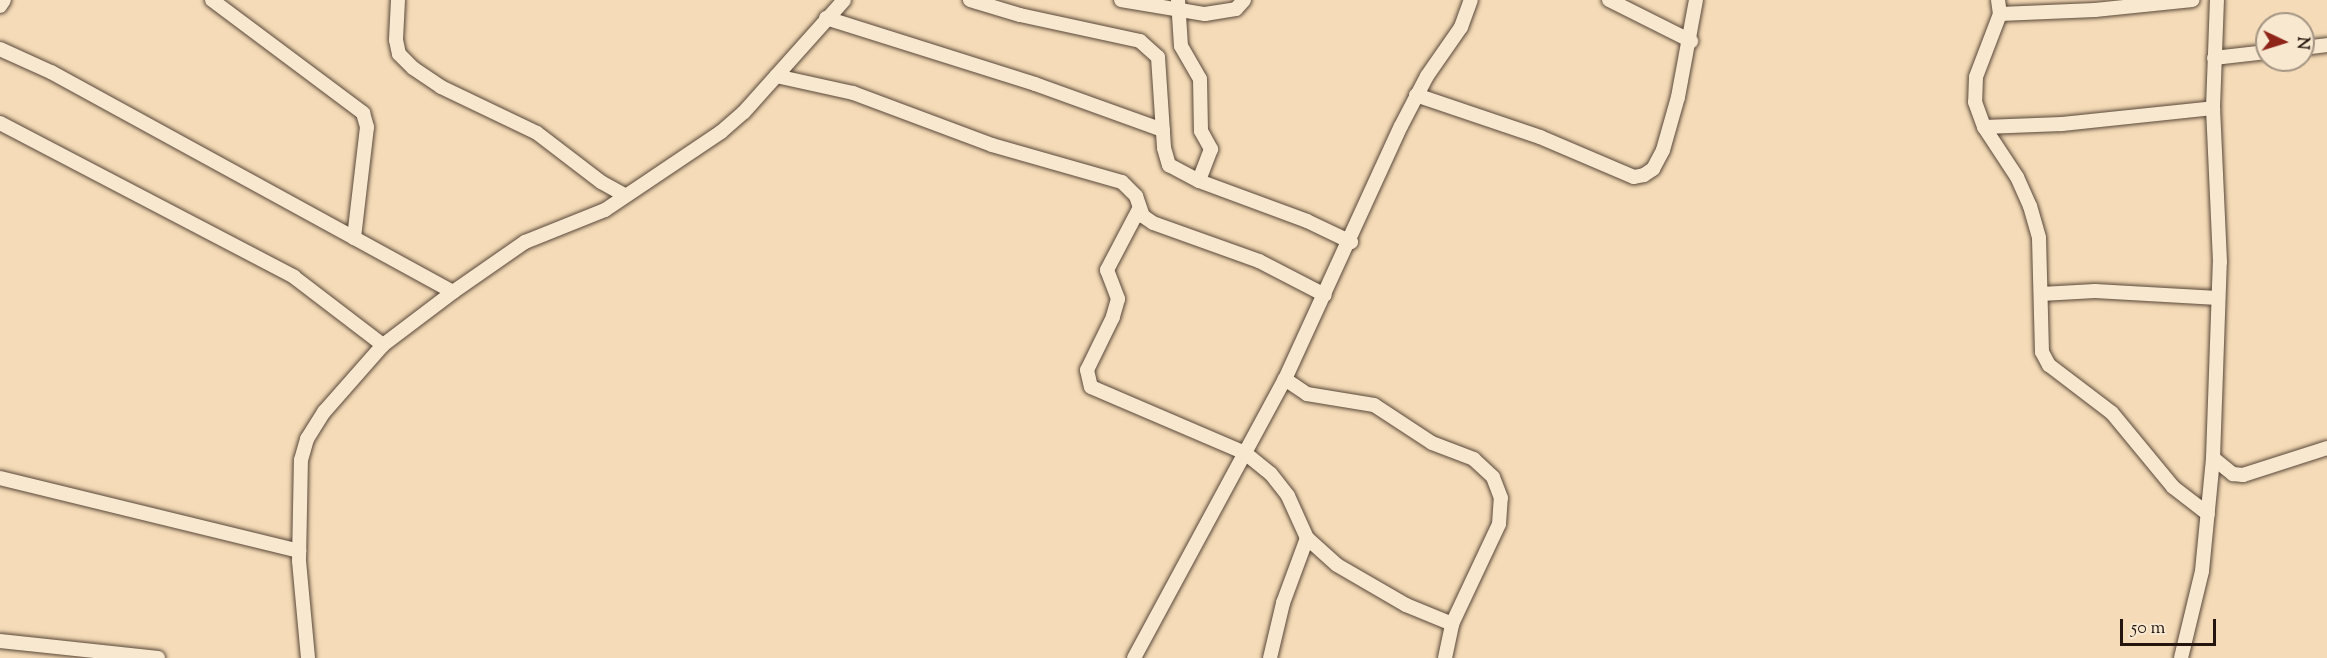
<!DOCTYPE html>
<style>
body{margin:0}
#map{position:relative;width:2327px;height:658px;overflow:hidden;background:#f5dbb7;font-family:"Sorts Mill Goudy",serif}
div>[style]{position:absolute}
.roads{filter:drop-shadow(0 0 2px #584739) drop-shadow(0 0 2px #584739)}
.minor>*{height:14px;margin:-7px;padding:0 7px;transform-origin:7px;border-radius:7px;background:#f8e8d0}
span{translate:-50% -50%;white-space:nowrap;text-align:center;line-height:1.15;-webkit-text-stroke:4.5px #f8e8d0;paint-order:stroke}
.north{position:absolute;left:2255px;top:12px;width:60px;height:60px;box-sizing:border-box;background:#f8e8d0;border:2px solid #a39483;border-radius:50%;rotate:94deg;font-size:16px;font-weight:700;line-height:24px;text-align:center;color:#24160f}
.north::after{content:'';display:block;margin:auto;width:21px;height:27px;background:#8f2418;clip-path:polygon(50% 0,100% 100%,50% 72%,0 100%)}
.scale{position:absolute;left:2120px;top:619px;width:96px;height:27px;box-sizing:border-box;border:3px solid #24160f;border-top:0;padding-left:8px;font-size:18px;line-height:21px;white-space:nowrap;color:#24160f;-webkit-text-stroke:4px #f8e8d0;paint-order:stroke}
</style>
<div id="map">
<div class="roads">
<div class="minor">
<i style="left:212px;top:0;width:189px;rotate:36.8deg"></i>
<i style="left:363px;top:113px;width:15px;rotate:74deg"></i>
<i style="left:367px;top:127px;width:112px;rotate:96.7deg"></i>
<i style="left:398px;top:0;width:40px;rotate:92.9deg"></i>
<i style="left:396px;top:40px;width:14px;rotate:78deg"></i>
<i style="left:399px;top:54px;width:20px;rotate:45deg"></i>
<i style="left:413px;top:68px;width:34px;rotate:34deg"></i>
<i style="left:441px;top:87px;width:106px;rotate:25.6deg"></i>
<i style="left:537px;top:133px;width:81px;rotate:37.4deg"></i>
<i style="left:601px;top:182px;width:26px;rotate:29deg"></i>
<i style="left:970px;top:0;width:52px;rotate:16.7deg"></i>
<i style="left:1020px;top:15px;width:123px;rotate:12.2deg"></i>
<i style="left:1140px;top:41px;width:24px;rotate:42deg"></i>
<i style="left:1158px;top:57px;width:91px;rotate:86.2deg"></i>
<i style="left:1164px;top:148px;width:18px;rotate:74deg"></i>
<i style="left:1169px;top:165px;width:34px;rotate:28deg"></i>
<i style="left:1199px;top:181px;width:115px;rotate:20.3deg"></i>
<i style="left:1307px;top:221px;width:49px;rotate:25.5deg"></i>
<i style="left:1121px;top:0;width:85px;rotate:9.5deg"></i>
<i style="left:1205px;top:14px;width:31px;rotate:-9deg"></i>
<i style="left:1236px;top:9px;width:12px;rotate:-48deg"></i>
<i style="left:1178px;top:0;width:46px;rotate:86.3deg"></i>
<i style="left:1181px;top:46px;width:38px;rotate:60deg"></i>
<i style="left:1200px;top:79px;width:52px;rotate:88.9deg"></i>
<i style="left:1201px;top:131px;width:21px;rotate:61deg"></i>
<i style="left:1211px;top:149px;width:34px;rotate:111deg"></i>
<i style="left:1609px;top:0;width:92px;rotate:26.6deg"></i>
<i style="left:1998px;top:0;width:14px;rotate:82deg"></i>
<i style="left:2000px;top:14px;width:67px;rotate:110.9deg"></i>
<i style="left:1976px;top:77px;width:25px;rotate:92deg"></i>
<i style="left:1975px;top:102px;width:27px;rotate:70deg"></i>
<i style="left:1984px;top:127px;width:60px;rotate:56.6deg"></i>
<i style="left:2017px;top:177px;width:32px;rotate:66deg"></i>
<i style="left:2030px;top:206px;width:33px;rotate:74deg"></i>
<i style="left:2039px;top:238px;width:114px;rotate:88.5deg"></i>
<i style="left:2042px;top:352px;width:15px;rotate:62deg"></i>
<i style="left:2049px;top:365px;width:79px;rotate:37.3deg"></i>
<i style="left:2112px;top:413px;width:96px;rotate:50.5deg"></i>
<i style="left:2173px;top:487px;width:44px;rotate:37.6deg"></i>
<i style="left:0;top:6px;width:7px;rotate:-56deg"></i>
<i style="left:2000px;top:14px;width:95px;rotate:-2.4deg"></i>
<i style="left:2095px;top:10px;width:98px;rotate:-5.9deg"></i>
<i style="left:826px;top:18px;width:219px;rotate:17.5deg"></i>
<i style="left:1035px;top:84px;width:136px;rotate:19.8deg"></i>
<i style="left:2303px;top:48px;width:24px;rotate:-7deg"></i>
<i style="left:0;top:49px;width:56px;rotate:24.3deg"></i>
<i style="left:51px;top:72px;width:458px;rotate:28.7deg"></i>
<i style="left:2214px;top:58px;width:53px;rotate:-6.5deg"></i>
<i style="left:776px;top:76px;width:79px;rotate:12.4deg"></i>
<i style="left:853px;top:93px;width:148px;rotate:20.5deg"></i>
<i style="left:992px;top:145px;width:135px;rotate:15.9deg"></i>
<i style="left:1122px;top:182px;width:20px;rotate:45deg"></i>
<i style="left:1136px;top:196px;width:21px;rotate:71deg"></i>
<i style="left:1143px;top:216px;width:12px;rotate:35deg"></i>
<i style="left:1153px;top:223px;width:113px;rotate:19.7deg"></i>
<i style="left:1259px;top:261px;width:74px;rotate:27.3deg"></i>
<i style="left:1416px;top:95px;width:131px;rotate:18.7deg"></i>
<i style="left:1540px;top:137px;width:102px;rotate:23.1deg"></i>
<i style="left:1634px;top:177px;width:10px;rotate:-11deg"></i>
<i style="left:1644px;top:175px;width:11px;rotate:-34deg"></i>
<i style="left:1653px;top:169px;width:21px;rotate:-62deg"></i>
<i style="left:1663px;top:150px;width:55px;rotate:-74.2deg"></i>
<i style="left:1678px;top:97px;width:99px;rotate:-79.5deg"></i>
<i style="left:0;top:123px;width:332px;rotate:27.6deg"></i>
<i style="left:294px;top:277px;width:112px;rotate:37.4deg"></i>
<i style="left:1984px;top:127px;width:78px;rotate:-2.2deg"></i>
<i style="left:2062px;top:124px;width:152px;rotate:-6deg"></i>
<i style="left:1139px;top:209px;width:69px;rotate:117.7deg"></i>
<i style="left:1107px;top:270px;width:31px;rotate:69deg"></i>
<i style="left:1118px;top:299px;width:19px;rotate:106deg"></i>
<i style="left:1113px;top:317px;width:59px;rotate:116.1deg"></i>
<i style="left:1087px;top:370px;width:17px;rotate:77deg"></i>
<i style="left:1091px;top:387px;width:168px;rotate:23.2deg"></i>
<i style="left:1245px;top:453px;width:33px;rotate:39deg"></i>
<i style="left:1271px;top:474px;width:28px;rotate:52deg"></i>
<i style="left:1288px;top:496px;width:46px;rotate:65.7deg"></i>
<i style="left:1307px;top:538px;width:40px;rotate:42deg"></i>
<i style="left:1337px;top:565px;width:80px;rotate:30.1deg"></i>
<i style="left:1406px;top:605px;width:50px;rotate:22.4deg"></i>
<i style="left:2041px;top:294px;width:54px;rotate:-3.2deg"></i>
<i style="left:2095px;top:291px;width:123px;rotate:3.3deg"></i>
<i style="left:2213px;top:458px;width:26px;rotate:39deg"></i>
<i style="left:2233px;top:474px;width:10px;rotate:6deg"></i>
<i style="left:2243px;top:475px;width:88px;rotate:-17.8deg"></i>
<i style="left:0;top:478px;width:308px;rotate:13.7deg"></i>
<i style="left:0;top:641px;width:159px;rotate:6.1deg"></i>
<i style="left:308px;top:658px;width:97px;rotate:-95.3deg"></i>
<i style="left:299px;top:561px;width:101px;rotate:-88.9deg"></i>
<i style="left:301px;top:460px;width:22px;rotate:-74deg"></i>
<i style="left:307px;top:439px;width:32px;rotate:-58deg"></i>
<i style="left:324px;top:412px;width:89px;rotate:-48.6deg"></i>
<i style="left:383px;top:345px;width:88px;rotate:-37.1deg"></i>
<i style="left:453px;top:292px;width:88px;rotate:-34.8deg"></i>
<i style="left:525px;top:242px;width:86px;rotate:-21.8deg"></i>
<i style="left:605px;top:210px;width:140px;rotate:-33.9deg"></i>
<i style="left:721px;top:132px;width:30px;rotate:-41deg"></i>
<i style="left:744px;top:112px;width:150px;rotate:-48.2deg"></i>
<i style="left:1134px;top:658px;width:317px;rotate:-61.6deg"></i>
<i style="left:1270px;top:658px;width:57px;rotate:-76.7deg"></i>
<i style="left:1283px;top:603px;width:69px;rotate:-69.7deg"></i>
<i style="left:1445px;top:658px;width:35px;rotate:-78deg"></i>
<i style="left:1452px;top:624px;width:110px;rotate:-64.8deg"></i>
<i style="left:1499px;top:524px;width:26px;rotate:-86deg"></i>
<i style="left:1501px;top:498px;width:22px;rotate:-111deg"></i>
<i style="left:1493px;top:477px;width:26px;rotate:-137deg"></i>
<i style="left:1474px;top:459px;width:45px;rotate:-159.1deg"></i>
<i style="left:1432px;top:443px;width:69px;rotate:-146.8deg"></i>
<i style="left:1374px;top:405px;width:68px;rotate:-170.7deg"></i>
<i style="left:1307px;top:394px;width:27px;rotate:-146deg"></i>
<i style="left:1285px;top:379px;width:278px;rotate:-65.4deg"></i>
<i style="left:1401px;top:126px;width:56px;rotate:-62.5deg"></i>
<i style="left:1427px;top:76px;width:60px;rotate:-55.2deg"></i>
<i style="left:1461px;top:27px;width:29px;rotate:-70deg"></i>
<i style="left:2181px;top:658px;width:89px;rotate:-76.4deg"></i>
<i style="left:2202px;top:571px;width:114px;rotate:-84.4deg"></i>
<i style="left:2213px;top:458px;width:196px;rotate:-88deg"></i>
<i style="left:2220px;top:262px;width:154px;rotate:-92.6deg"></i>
<i style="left:2213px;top:108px;width:108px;rotate:-87.9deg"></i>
</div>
</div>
<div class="north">N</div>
<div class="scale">50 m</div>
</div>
